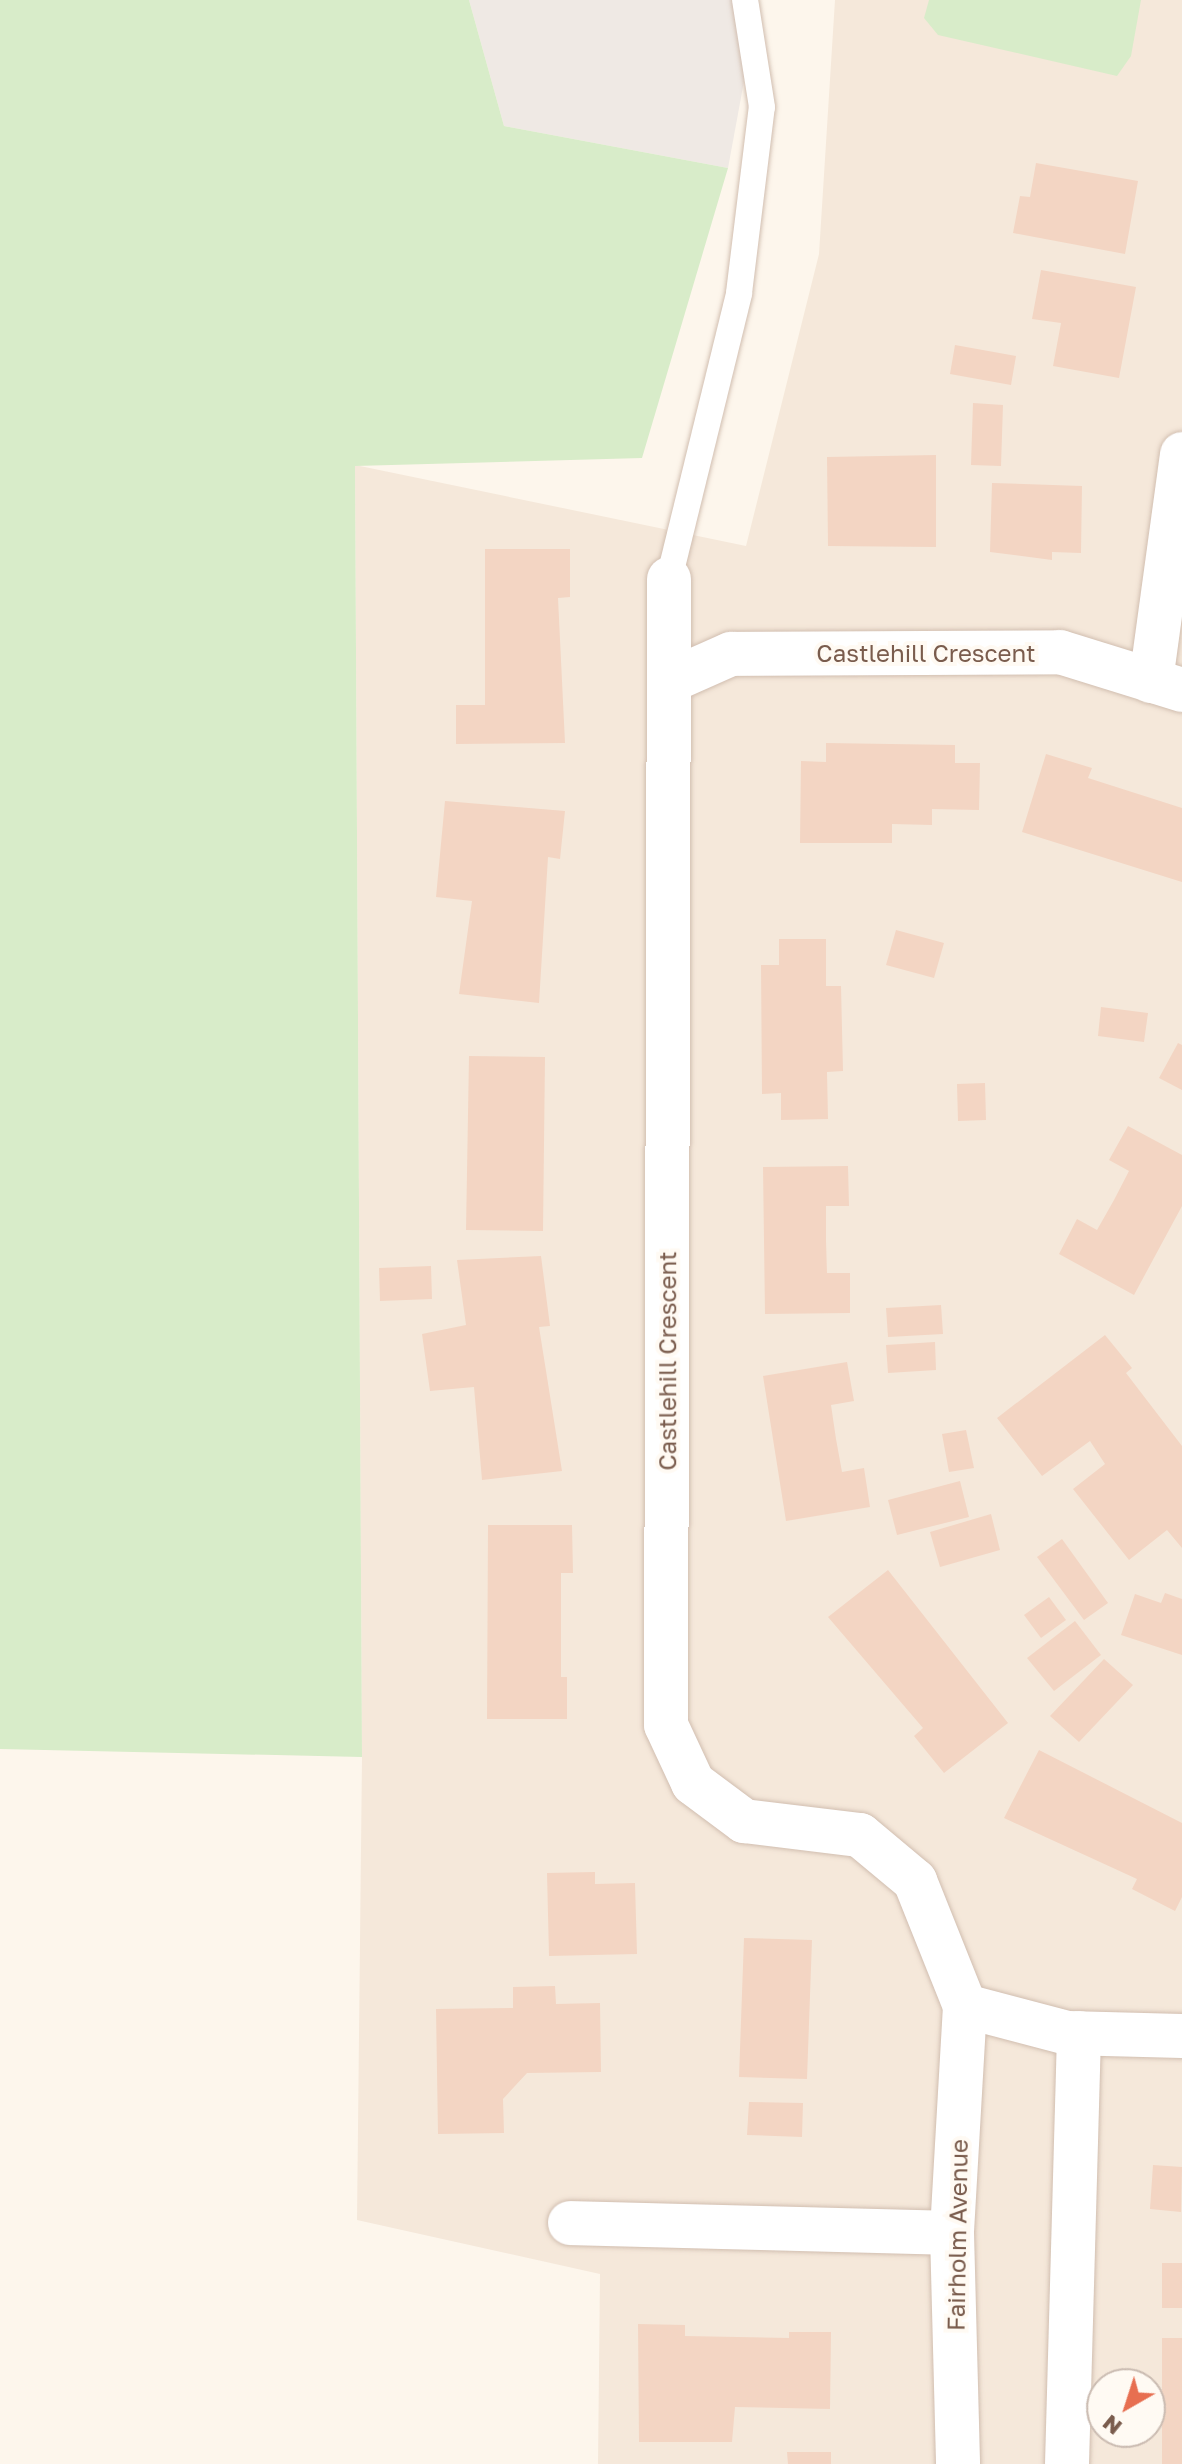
<!DOCTYPE html>
<style>
body{margin:0}
#map{position:relative;width:1182px;height:2464px;overflow:hidden;background:#fdf6ec;font-family:"Golos Text",sans-serif}
div>[style]{position:absolute}
.residential>*{inset:0;background:#f5e8da}
.industrial>*{inset:0;background:#efe9e4}
.green>*{inset:0;background:#d8ecc9}
.building>*{inset:0;background:#f3d5c3}
.roads{filter:drop-shadow(0 0 2px #d1beb0) drop-shadow(0 0 2px #d1beb0)}
.service>*{height:26px;margin:-13px;padding:0 13px;transform-origin:13px;border-radius:13px;background:#fff}
.minor>*{height:44px;margin:-22px;padding:0 22px;transform-origin:22px;border-radius:22px;background:#fff}
span{translate:-50% -50%;white-space:nowrap;text-align:center;line-height:1.15;-webkit-text-stroke:8px #fffaf3;paint-order:stroke}
.street-label{font-size:24px;color:#7a5c4d}
.north{position:absolute;left:1086px;top:2368px;width:80px;height:80px;box-sizing:border-box;background:#fffaf3;border:2px solid #cabbb1;border-radius:50%;rotate:219deg;font-size:22px;font-weight:700;line-height:32px;text-align:center;color:#7a5c4d}
.north::after{content:'';display:block;margin:auto;width:28px;height:36px;background:#e76f51;clip-path:polygon(50% 0,100% 100%,50% 72%,0 100%)}
</style>
<div id="map">
<div class="residential">
<i style="clip-path:polygon(evenodd,835px 0,1182px 0,1182px 2464px,598px 2464px,600px 2274px,357px 2220px,362px 1757px,355px 465px,746px 546px,819px 254px,835px 0,1102px 2384px,1150px 2384px,1150px 2432px,1102px 2432px,1102px 2384px)"></i>
</div>
<div class="industrial">
<i style="clip-path:polygon(469px 0,759px 0,728px 168px,504px 126px)"></i>
</div>
<div class="green">
<i style="clip-path:polygon(0 0,469px 0,504px 126px,728px 168px,642px 458px,355px 466px,362px 1757px,0 1749px)"></i>
<i style="clip-path:polygon(929px 0,1141px 0,1131px 56px,1117px 76px,938px 35px,924px 18px)"></i>
</div>
<div class="building">
<i style="clip-path:polygon(1036px 163px,1138px 181px,1125px 254px,1013px 233px,1020px 196px,1030px 197px)"></i>
<i style="clip-path:polygon(1041px 270px,1136px 287px,1119px 378px,1053px 366px,1061px 323px,1032px 319px)"></i>
<i style="clip-path:polygon(955px 345px,1016px 356px,1011px 385px,950px 374px)"></i>
<i style="clip-path:polygon(973px 403px,1003px 405px,1001px 466px,971px 465px)"></i>
<i style="clip-path:polygon(936px 455px,936px 547px,828px 546px,827px 457px)"></i>
<i style="clip-path:polygon(992px 483px,1082px 486px,1081px 553px,1052px 552px,1052px 560px,990px 552px)"></i>
<i style="clip-path:polygon(485px 549px,570px 549px,570px 597px,558px 598px,565px 743px,456px 744px,456px 705px,485px 705px)"></i>
<i style="clip-path:polygon(826px 743px,955px 745px,955px 763px,980px 763px,979px 810px,932px 809px,932px 825px,892px 824px,892px 843px,800px 843px,801px 761px,826px 762px)"></i>
<i style="clip-path:polygon(1046px 754px,1092px 768px,1088px 778px,1182px 808px,1182px 882px,1022px 832px)"></i>
<i style="clip-path:polygon(445px 801px,565px 811px,560px 859px,548px 857px,539px 1003px,459px 994px,472px 901px,436px 897px)"></i>
<i style="clip-path:polygon(896px 930px,944px 943px,934px 978px,886px 965px)"></i>
<i style="clip-path:polygon(779px 939px,826px 939px,826px 986px,841px 986px,843px 1071px,827px 1072px,828px 1119px,781px 1120px,781px 1093px,762px 1094px,761px 965px,779px 965px)"></i>
<i style="clip-path:polygon(1101px 1007px,1148px 1013px,1144px 1042px,1098px 1036px)"></i>
<i style="clip-path:polygon(1178px 1043px,1182px 1045px,1182px 1090px,1159px 1078px)"></i>
<i style="clip-path:polygon(469px 1056px,545px 1057px,543px 1231px,466px 1230px)"></i>
<i style="clip-path:polygon(985px 1083px,986px 1120px,958px 1121px,957px 1084px)"></i>
<i style="clip-path:polygon(1128px 1126px,1182px 1155px,1182px 1206px,1134px 1295px,1059px 1254px,1077px 1219px,1097px 1230px,1114px 1200px,1129px 1171px,1109px 1160px)"></i>
<i style="clip-path:polygon(848px 1166px,849px 1206px,826px 1206px,826px 1241px,827px 1273px,850px 1273px,850px 1313px,765px 1314px,763px 1167px)"></i>
<i style="clip-path:polygon(541px 1256px,550px 1326px,539px 1327px,562px 1471px,482px 1480px,474px 1387px,430px 1391px,422px 1334px,466px 1325px,457px 1260px)"></i>
<i style="clip-path:polygon(431px 1266px,432px 1299px,380px 1301px,379px 1268px)"></i>
<i style="clip-path:polygon(941px 1305px,943px 1334px,888px 1337px,886px 1308px)"></i>
<i style="clip-path:polygon(1105px 1335px,1132px 1368px,1126px 1373px,1182px 1446px,1182px 1548px,1167px 1530px,1129px 1560px,1073px 1489px,1105px 1464px,1090px 1441px,1042px 1476px,997px 1418px)"></i>
<i style="clip-path:polygon(935px 1342px,936px 1370px,888px 1373px,886px 1345px)"></i>
<i style="clip-path:polygon(847px 1362px,854px 1401px,831px 1405px,836px 1439px,842px 1472px,864px 1468px,870px 1507px,786px 1521px,763px 1376px)"></i>
<i style="clip-path:polygon(966px 1430px,974px 1468px,949px 1472px,942px 1434px)"></i>
<i style="clip-path:polygon(960px 1481px,969px 1517px,897px 1535px,888px 1500px)"></i>
<i style="clip-path:polygon(991px 1514px,1000px 1550px,940px 1567px,930px 1532px)"></i>
<i style="clip-path:polygon(488px 1525px,572px 1525px,573px 1573px,561px 1573px,561px 1677px,567px 1677px,567px 1719px,487px 1719px)"></i>
<i style="clip-path:polygon(1062px 1539px,1108px 1603px,1084px 1620px,1037px 1557px)"></i>
<i style="clip-path:polygon(888px 1570px,1008px 1723px,944px 1773px,914px 1736px,923px 1728px,828px 1617px)"></i>
<i style="clip-path:polygon(1165px 1593px,1182px 1599px,1182px 1655px,1121px 1635px,1135px 1594px,1161px 1603px)"></i>
<i style="clip-path:polygon(1049px 1597px,1066px 1620px,1041px 1638px,1024px 1615px)"></i>
<i style="clip-path:polygon(1075px 1621px,1101px 1655px,1054px 1691px,1027px 1658px)"></i>
<i style="clip-path:polygon(1104px 1659px,1133px 1685px,1079px 1742px,1050px 1716px)"></i>
<i style="clip-path:polygon(1039px 1750px,1182px 1823px,1182px 1897px,1175px 1911px,1132px 1889px,1137px 1879px,1004px 1818px)"></i>
<i style="clip-path:polygon(595px 1872px,595px 1884px,635px 1883px,637px 1954px,549px 1956px,547px 1873px)"></i>
<i style="clip-path:polygon(744px 1938px,812px 1940px,807px 2079px,739px 2077px)"></i>
<i style="clip-path:polygon(555px 1986px,556px 2004px,600px 2003px,601px 2072px,527px 2073px,503px 2099px,504px 2133px,438px 2134px,436px 2009px,513px 2008px,513px 1987px)"></i>
<i style="clip-path:polygon(749px 2102px,803px 2103px,802px 2137px,747px 2135px)"></i>
<i style="clip-path:polygon(1153px 2165px,1182px 2167px,1181px 2212px,1150px 2209px)"></i>
<i style="clip-path:polygon(1162px 2263px,1182px 2263px,1182px 2308px,1162px 2308px)"></i>
<i style="clip-path:polygon(638px 2324px,685px 2325px,685px 2336px,789px 2338px,789px 2332px,831px 2332px,830px 2409px,735px 2407px,732px 2442px,639px 2442px)"></i>
<i style="clip-path:polygon(1162px 2338px,1182px 2338px,1182px 2464px,1162px 2464px)"></i>
<i style="clip-path:polygon(787px 2452px,831px 2452px,831px 2464px,788px 2464px)"></i>
</div>
<div class="roads">
<div class="service">
<i style="left:669px;top:579px;width:294px;rotate:-76.2deg"></i>
<i style="left:739px;top:293px;width:187px;rotate:-83deg"></i>
<i style="left:762px;top:107px;width:108px;rotate:-99deg"></i>
</div>
<div class="minor">
<i style="left:669px;top:579px;width:1146px;rotate:90.15deg"></i>
<i style="left:666px;top:1725px;width:64px;rotate:65deg"></i>
<i style="left:693px;top:1783px;width:64px;rotate:36.7deg"></i>
<i style="left:744px;top:1821px;width:117px;rotate:6.9deg"></i>
<i style="left:860px;top:1835px;width:72px;rotate:39.9deg"></i>
<i style="left:915px;top:1881px;width:135px;rotate:68.2deg"></i>
<i style="left:965px;top:2006px;width:227px;rotate:93.3deg"></i>
<i style="left:952px;top:2233px;width:231px;rotate:88.5deg"></i>
<i style="left:670px;top:681px;width:67px;rotate:-23.9deg"></i>
<i style="left:731px;top:654px;width:329px;rotate:-0.3deg"></i>
<i style="left:1060px;top:652px;width:128px;rotate:17.3deg"></i>
<i style="left:1151px;top:681px;width:229px;rotate:-82.2deg"></i>
<i style="left:965px;top:2006px;width:106px;rotate:14.8deg"></i>
<i style="left:1067px;top:2033px;width:115px;rotate:1.5deg"></i>
<i style="left:570px;top:2223px;width:382px;rotate:1.5deg"></i>
<i style="left:1067px;top:2464px;width:431px;rotate:-88.4deg"></i>
</div>
</div>
<div class="street-label">
<span style="left:926px;top:653px">Castlehill Crescent</span>
<span style="left:667px;top:1361px;rotate:-90deg">Castlehill Crescent</span>
<span style="left:957px;top:2235px;rotate:-89deg">Fairholm Avenue</span>
</div>
<div class="north">N</div>
</div>
